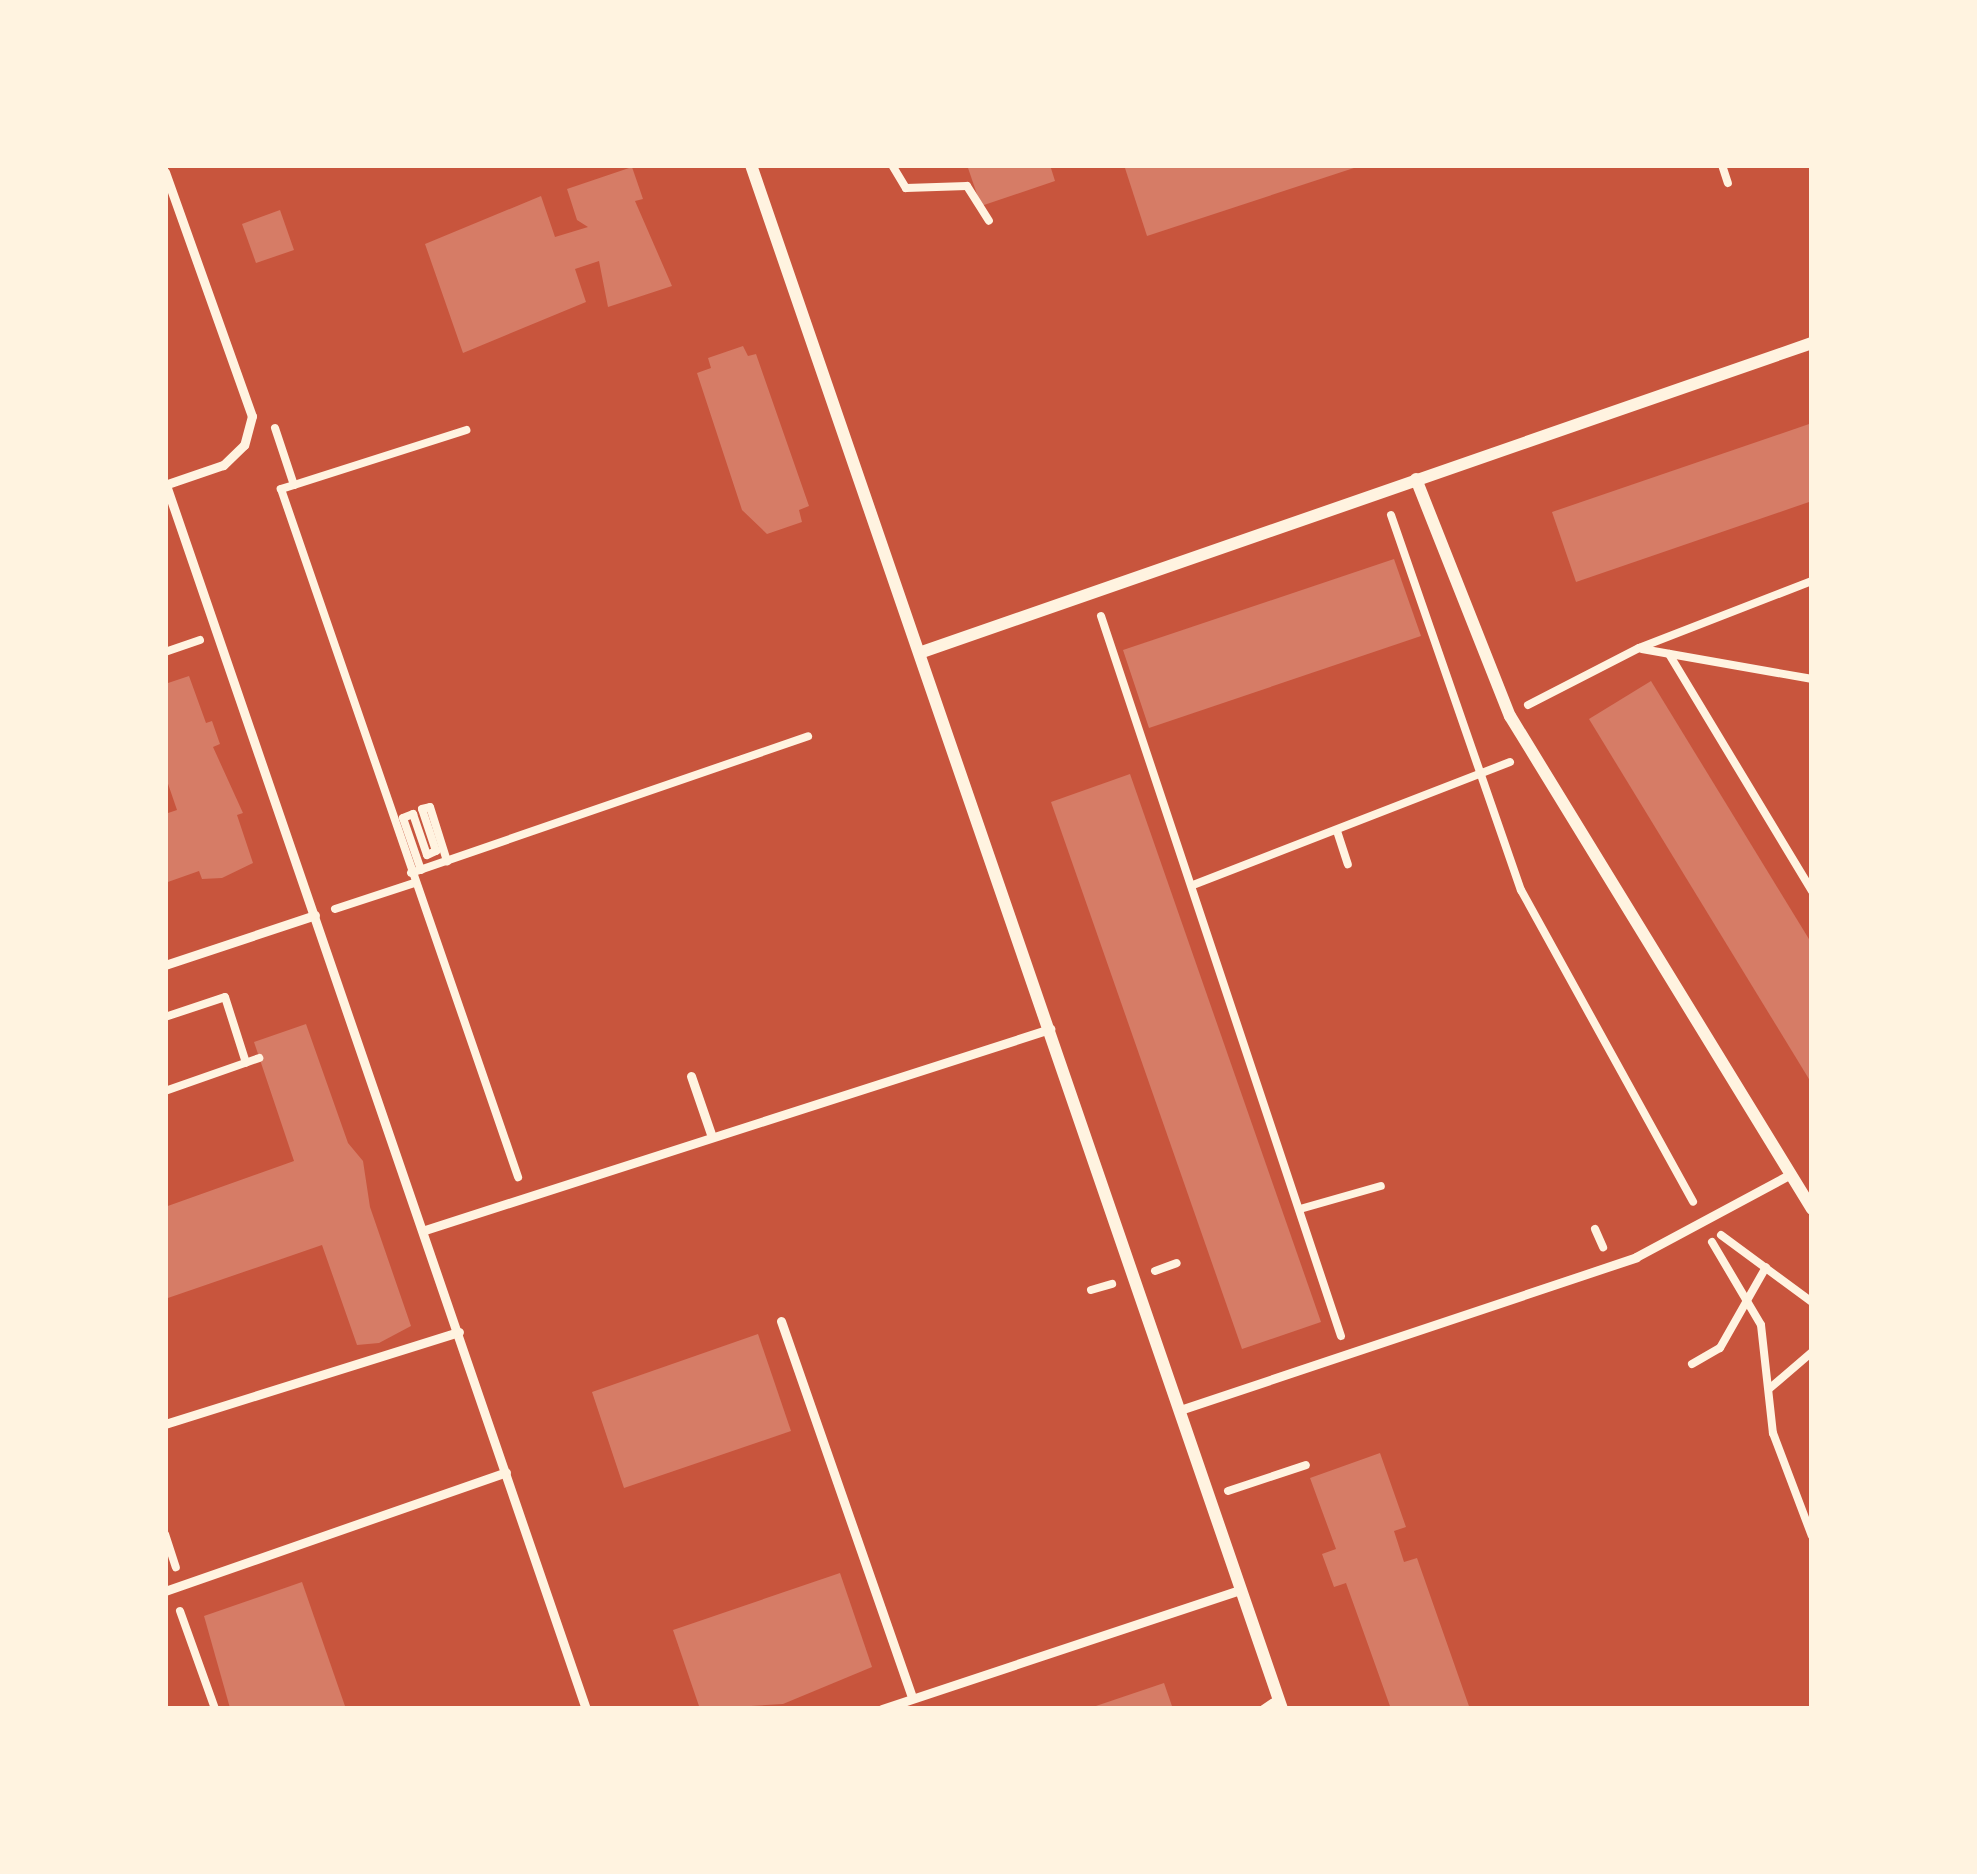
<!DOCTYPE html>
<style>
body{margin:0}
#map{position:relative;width:1977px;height:1874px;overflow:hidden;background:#c8553d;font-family:Lato,sans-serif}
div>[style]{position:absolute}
.building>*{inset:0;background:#d67c66}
.path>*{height:8px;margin:-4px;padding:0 4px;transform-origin:4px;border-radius:4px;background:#fff3e0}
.service>*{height:9px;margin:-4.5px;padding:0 4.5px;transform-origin:4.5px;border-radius:4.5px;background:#fff3e0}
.minor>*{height:12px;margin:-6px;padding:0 6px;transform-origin:6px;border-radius:6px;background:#fff3e0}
span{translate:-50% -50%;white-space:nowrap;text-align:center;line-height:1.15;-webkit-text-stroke:9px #fff3e0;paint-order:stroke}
.frame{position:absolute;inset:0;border:168px solid #fff3e0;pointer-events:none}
</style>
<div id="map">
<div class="building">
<i style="clip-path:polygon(967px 165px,1050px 165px,1055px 181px,981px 206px)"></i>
<i style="clip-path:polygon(1124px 165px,1360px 165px,1360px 166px,1147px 236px)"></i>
<i style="clip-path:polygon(632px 167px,643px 199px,635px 201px,672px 286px,608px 307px,599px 261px,575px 269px,586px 302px,463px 353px,425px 244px,541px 196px,555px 237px,588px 227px,577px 220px,567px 189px)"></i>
<i style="clip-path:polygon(280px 210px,294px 250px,256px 263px,242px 224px)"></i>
<i style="clip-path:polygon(743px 346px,748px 356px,756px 354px,809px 506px,799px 510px,802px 522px,767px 534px,742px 510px,697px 373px,711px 368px,708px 358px)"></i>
<i style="clip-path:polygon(1812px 423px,1812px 501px,1576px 582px,1552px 512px)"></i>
<i style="clip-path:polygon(1394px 559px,1421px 636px,1149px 728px,1123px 650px)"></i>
<i style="clip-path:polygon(189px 676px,206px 723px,212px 721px,220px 744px,213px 747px,243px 813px,237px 815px,253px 863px,222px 878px,202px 879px,199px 871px,165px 883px,165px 814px,177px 810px,165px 775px,165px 684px)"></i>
<i style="clip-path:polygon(1651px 681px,1812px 944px,1812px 1084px,1589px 719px)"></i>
<i style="clip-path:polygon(1130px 774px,1321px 1322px,1242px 1349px,1051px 802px)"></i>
<i style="clip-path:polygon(306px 1024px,348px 1143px,363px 1161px,370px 1207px,411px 1326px,379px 1343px,357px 1345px,322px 1245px,165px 1299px,165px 1207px,294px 1161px,254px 1042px)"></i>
<i style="clip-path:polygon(758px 1334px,791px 1431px,624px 1488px,592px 1392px)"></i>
<i style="clip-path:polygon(1380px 1453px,1406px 1527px,1394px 1531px,1404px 1562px,1417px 1558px,1470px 1709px,1391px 1709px,1346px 1583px,1334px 1587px,1322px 1554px,1336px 1549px,1310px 1478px)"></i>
<i style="clip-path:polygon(840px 1573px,872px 1667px,783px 1704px,700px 1709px,673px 1630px)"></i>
<i style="clip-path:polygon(302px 1582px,346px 1709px,230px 1708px,204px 1616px)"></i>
<i style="clip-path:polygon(1164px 1683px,1173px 1709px,1090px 1709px,1090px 1708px)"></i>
</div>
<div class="path">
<i style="left:892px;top:165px;width:27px;rotate:59deg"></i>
<i style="left:906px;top:188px;width:61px;rotate:-1.9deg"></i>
<i style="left:967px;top:186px;width:41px;rotate:57.8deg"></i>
<i style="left:1722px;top:165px;width:19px;rotate:72deg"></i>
<i style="left:275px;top:428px;width:60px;rotate:71.6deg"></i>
<i style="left:294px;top:485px;width:14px;rotate:163deg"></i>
<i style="left:281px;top:489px;width:728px;rotate:70.99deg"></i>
<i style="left:294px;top:485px;width:181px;rotate:-17.7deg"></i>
<i style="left:1391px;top:515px;width:397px;rotate:70.9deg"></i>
<i style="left:1521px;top:890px;width:356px;rotate:61.1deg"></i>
<i style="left:1101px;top:616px;width:759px;rotate:71.57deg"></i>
<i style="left:1642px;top:649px;width:173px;rotate:10deg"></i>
<i style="left:165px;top:652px;width:37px;rotate:-19deg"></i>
<i style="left:1669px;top:654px;width:277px;rotate:58.9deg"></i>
<i style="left:1528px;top:705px;width:125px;rotate:-27.2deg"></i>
<i style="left:1639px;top:648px;width:186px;rotate:-21.2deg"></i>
<i style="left:1337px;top:831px;width:35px;rotate:72deg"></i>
<i style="left:421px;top:870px;width:55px;rotate:-109.1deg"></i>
<i style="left:403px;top:818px;width:11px;rotate:-22deg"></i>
<i style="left:413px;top:814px;width:43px;rotate:71.1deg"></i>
<i style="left:427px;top:855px;width:10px;rotate:-24deg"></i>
<i style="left:436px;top:851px;width:44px;rotate:-108.4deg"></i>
<i style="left:422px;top:809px;width:8px;rotate:-14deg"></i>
<i style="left:430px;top:807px;width:57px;rotate:72.5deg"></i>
<i style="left:411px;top:873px;width:420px;rotate:-19deg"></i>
<i style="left:1193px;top:885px;width:340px;rotate:-21.2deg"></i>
<i style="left:335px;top:909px;width:83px;rotate:-18.2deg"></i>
<i style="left:165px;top:1017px;width:63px;rotate:-18.4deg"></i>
<i style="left:225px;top:997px;width:69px;rotate:72.3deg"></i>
<i style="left:165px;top:1091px;width:100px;rotate:-19.3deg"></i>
<i style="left:1300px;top:1209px;width:84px;rotate:-15.9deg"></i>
<i style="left:1595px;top:1229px;width:20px;rotate:66deg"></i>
<i style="left:1721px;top:1235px;width:113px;rotate:36.4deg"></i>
<i style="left:1712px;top:1242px;width:96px;rotate:59.4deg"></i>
<i style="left:1761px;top:1325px;width:109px;rotate:83.7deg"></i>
<i style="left:1773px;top:1433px;width:110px;rotate:69.3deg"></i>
<i style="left:1155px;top:1271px;width:23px;rotate:-20deg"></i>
<i style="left:1091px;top:1290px;width:22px;rotate:-16deg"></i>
<i style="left:1692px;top:1364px;width:32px;rotate:-30deg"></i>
<i style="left:1720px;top:1348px;width:93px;rotate:-60.4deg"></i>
<i style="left:1770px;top:1388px;width:55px;rotate:-40.6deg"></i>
<i style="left:1228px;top:1491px;width:82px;rotate:-18.4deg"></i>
<i style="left:165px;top:1534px;width:35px;rotate:72deg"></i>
<i style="left:180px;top:1611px;width:104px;rotate:70.3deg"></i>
</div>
<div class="service">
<i style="left:165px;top:172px;width:259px;rotate:70.4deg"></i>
<i style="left:252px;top:416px;width:30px;rotate:105deg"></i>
<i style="left:244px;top:445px;width:29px;rotate:136deg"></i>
<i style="left:223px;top:465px;width:61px;rotate:161deg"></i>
<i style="left:166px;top:485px;width:1294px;rotate:71.06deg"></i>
<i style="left:165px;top:965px;width:158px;rotate:-18.4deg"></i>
<i style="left:691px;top:1076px;width:61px;rotate:71deg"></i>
<i style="left:425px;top:1230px;width:657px;rotate:-17.83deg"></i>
<i style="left:781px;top:1321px;width:399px;rotate:70.8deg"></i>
<i style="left:1180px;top:1410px;width:481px;rotate:-18.5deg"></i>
<i style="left:1636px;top:1257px;width:176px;rotate:-28.2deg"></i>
<i style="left:165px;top:1424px;width:308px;rotate:-17.4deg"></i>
<i style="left:165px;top:1591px;width:361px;rotate:-19.2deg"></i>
<i style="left:882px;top:1709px;width:379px;rotate:-18.4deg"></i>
<i style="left:1263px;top:1709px;width:18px;rotate:-34deg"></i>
</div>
<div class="minor">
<i style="left:751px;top:165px;width:1633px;rotate:71.02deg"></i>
<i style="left:1416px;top:479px;width:255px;rotate:68.4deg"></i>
<i style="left:1510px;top:716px;width:578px;rotate:58.51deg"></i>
<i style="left:922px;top:652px;width:942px;rotate:-19.15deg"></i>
</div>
<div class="frame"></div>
</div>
